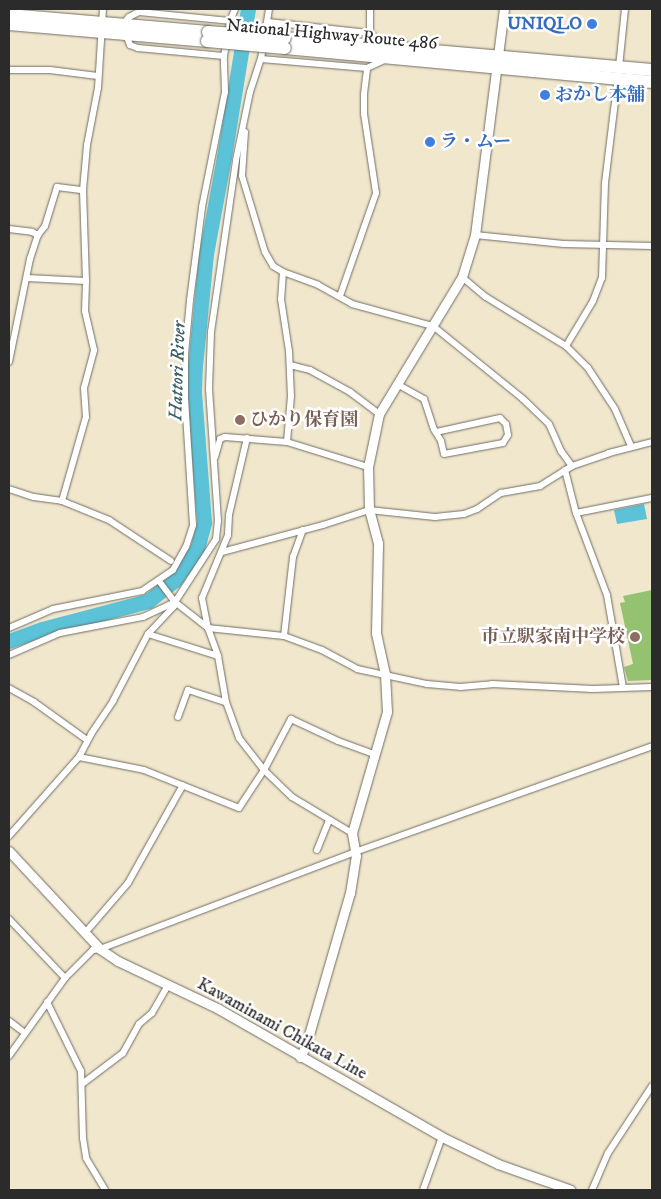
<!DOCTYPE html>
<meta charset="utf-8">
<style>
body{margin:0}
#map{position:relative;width:661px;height:1199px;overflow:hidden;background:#f1e7cd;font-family:"IM FELL DW Pica","Noto Serif JP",serif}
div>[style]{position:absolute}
.green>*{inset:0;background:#95c270}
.water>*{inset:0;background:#5bc2d8}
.river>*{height:15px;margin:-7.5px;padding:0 7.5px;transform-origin:7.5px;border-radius:7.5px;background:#5bc2d8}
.roads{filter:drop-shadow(0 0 1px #706d64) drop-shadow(0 0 1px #706d64)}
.street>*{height:6px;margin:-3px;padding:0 3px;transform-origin:3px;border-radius:3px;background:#fff}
.secondary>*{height:9px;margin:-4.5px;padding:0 4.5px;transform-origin:4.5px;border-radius:4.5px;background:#fff}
.highway>*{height:12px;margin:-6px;padding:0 6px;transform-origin:6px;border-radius:6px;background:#fff}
.bridges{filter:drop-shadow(0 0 1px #706d64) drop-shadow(0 0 1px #706d64)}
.highway-bridge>*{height:12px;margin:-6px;padding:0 6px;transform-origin:6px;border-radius:6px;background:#fff}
.dots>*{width:14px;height:14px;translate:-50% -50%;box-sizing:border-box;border:2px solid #fff;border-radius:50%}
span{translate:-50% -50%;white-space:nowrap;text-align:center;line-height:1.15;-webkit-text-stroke:5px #fff;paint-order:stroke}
.shop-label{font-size:18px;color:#366cbe;font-weight:700}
.right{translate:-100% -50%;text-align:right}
.left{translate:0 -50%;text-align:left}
.street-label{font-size:18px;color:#2b2b2b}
.education-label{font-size:18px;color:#785e54;font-weight:700}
.water-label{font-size:19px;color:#3c6068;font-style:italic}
.frame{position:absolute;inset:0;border:10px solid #2b2b2b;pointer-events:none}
</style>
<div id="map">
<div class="green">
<i style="clip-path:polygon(652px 590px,652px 680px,628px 681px,624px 667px,633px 664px,620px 603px,625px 602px,623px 596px)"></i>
</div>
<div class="water">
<i style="clip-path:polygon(644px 504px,647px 519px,617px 524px,614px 510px)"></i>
</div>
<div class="river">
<i style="left:9px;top:641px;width:35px;rotate:-20deg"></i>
<i style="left:42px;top:629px;width:110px;rotate:-14.8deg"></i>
<i style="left:148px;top:601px;width:34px;rotate:-38deg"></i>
<i style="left:175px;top:580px;width:38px;rotate:-55deg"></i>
<i style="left:197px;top:549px;width:28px;rotate:-75deg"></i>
<i style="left:204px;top:522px;width:131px;rotate:-94.4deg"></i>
<i style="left:194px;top:391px;width:25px;rotate:-88deg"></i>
<i style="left:195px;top:366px;width:113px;rotate:-84.4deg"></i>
<i style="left:206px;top:254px;width:99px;rotate:-79.5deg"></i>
<i style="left:224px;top:157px;width:150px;rotate:-80.8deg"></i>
</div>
<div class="roads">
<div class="street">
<i style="left:370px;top:9px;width:24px;rotate:90deg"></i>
<i style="left:370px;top:33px;width:19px;rotate:39deg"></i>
<i style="left:268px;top:22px;width:103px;rotate:6.2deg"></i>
<i style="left:123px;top:24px;width:9px;rotate:-49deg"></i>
<i style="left:129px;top:17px;width:11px;rotate:-27deg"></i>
<i style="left:139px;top:12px;width:91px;rotate:5.6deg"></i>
<i style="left:126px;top:35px;width:11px;rotate:68deg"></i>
<i style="left:130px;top:45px;width:9px;rotate:21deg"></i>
<i style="left:138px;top:48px;width:86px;rotate:5.3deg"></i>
<i style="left:261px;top:59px;width:106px;rotate:4.9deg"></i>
<i style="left:619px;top:67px;width:58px;rotate:-84.1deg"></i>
<i style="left:9px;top:70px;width:41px"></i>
<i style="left:50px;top:70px;width:48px;rotate:7.1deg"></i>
<i style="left:245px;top:132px;width:44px;rotate:93.9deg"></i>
<i style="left:242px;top:176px;width:79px;rotate:73.2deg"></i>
<i style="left:265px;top:252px;width:16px;rotate:60deg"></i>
<i style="left:273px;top:266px;width:12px;rotate:31deg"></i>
<i style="left:283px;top:272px;width:37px;rotate:20deg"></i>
<i style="left:318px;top:285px;width:39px;rotate:29deg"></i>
<i style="left:352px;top:304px;width:84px;rotate:15.2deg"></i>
<i style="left:433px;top:326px;width:114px;rotate:39deg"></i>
<i style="left:522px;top:398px;width:37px;rotate:44deg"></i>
<i style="left:549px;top:424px;width:30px;rotate:66deg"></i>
<i style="left:561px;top:451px;width:19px;rotate:54deg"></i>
<i style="left:9px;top:229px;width:23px;rotate:7deg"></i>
<i style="left:32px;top:232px;width:7px;rotate:27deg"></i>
<i style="left:475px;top:235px;width:89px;rotate:5.8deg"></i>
<i style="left:564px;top:244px;width:88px;rotate:1.3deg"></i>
<i style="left:283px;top:272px;width:27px;rotate:94deg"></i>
<i style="left:281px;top:299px;width:53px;rotate:81.3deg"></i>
<i style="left:289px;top:351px;width:45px;rotate:87.5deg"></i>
<i style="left:291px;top:396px;width:46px;rotate:95deg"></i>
<i style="left:462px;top:277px;width:31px;rotate:40deg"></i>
<i style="left:486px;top:297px;width:94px;rotate:31.5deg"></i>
<i style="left:566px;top:346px;width:31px;rotate:45deg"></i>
<i style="left:588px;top:368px;width:49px;rotate:56.6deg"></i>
<i style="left:615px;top:409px;width:40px;rotate:66.6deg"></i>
<i style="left:27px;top:278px;width:59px;rotate:2.9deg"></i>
<i style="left:340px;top:296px;width:109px;rotate:-70.7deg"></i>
<i style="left:376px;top:193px;width:80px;rotate:-98.6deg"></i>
<i style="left:364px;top:114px;width:20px;rotate:-90deg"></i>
<i style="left:364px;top:94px;width:26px;rotate:-83deg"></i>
<i style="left:367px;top:68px;width:19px;rotate:-25deg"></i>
<i style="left:566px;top:346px;width:52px;rotate:-59deg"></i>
<i style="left:593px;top:301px;width:25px;rotate:-69deg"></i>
<i style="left:602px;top:278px;width:95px;rotate:-88.2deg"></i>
<i style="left:605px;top:183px;width:107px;rotate:-83deg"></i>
<i style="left:9px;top:362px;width:105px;rotate:-78.5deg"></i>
<i style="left:30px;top:259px;width:25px;rotate:-72deg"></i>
<i style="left:38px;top:235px;width:11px;rotate:-52deg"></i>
<i style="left:45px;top:226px;width:41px;rotate:-72.9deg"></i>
<i style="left:57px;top:187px;width:26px;rotate:7deg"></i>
<i style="left:290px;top:365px;width:21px;rotate:14deg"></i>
<i style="left:310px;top:370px;width:46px;rotate:28.8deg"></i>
<i style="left:350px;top:392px;width:36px;rotate:37deg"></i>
<i style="left:397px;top:384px;width:31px;rotate:29deg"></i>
<i style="left:424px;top:399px;width:32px;rotate:72deg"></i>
<i style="left:434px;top:429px;width:14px;rotate:60deg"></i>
<i style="left:441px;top:441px;width:13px;rotate:77deg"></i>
<i style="left:444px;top:454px;width:60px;rotate:-10.6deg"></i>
<i style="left:503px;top:443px;width:9px;rotate:-58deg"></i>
<i style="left:508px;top:435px;width:11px;rotate:-100deg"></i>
<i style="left:506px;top:424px;width:8px;rotate:-135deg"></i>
<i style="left:500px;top:418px;width:66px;rotate:167.7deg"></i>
<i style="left:247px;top:438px;width:79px;rotate:103.2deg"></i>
<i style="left:229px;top:515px;width:20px;rotate:93deg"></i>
<i style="left:228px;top:535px;width:68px;rotate:112.4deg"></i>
<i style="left:202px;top:598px;width:31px;rotate:79deg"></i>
<i style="left:208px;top:628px;width:76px;rotate:6deg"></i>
<i style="left:284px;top:636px;width:40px;rotate:20.2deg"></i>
<i style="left:322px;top:650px;width:40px;rotate:28deg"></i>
<i style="left:357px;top:669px;width:72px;rotate:12.1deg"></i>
<i style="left:427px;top:684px;width:33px;rotate:5deg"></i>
<i style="left:460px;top:687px;width:32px;rotate:-5deg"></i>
<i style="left:492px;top:684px;width:101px;rotate:2.8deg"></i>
<i style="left:593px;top:689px;width:59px;rotate:-1.9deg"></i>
<i style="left:215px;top:457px;width:19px;rotate:-74deg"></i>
<i style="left:220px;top:439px;width:5px;rotate:-22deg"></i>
<i style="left:225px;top:437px;width:62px;rotate:4.6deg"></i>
<i style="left:287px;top:442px;width:85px;rotate:17.2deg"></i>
<i style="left:565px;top:470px;width:44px;rotate:75.7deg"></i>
<i style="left:576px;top:513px;width:88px;rotate:69.3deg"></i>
<i style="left:607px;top:595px;width:94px;rotate:80.2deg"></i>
<i style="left:9px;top:489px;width:26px;rotate:18deg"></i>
<i style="left:34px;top:497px;width:28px;rotate:8deg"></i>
<i style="left:62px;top:501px;width:51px;rotate:22deg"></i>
<i style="left:109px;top:520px;width:74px;rotate:33.5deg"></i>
<i style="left:62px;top:501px;width:87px;rotate:-74.1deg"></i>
<i style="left:86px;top:417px;width:29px;rotate:-94deg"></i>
<i style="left:84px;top:388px;width:39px;rotate:-75deg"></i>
<i style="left:94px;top:350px;width:40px;rotate:-103deg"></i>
<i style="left:85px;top:311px;width:30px;rotate:-88deg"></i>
<i style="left:86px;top:281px;width:91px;rotate:-91.9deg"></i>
<i style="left:83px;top:190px;width:45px;rotate:-84.9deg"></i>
<i style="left:87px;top:145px;width:58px;rotate:-79.1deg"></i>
<i style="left:98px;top:88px;width:79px;rotate:-86.4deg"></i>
<i style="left:576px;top:513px;width:77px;rotate:-11.2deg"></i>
<i style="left:222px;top:552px;width:105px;rotate:-15deg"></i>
<i style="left:323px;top:525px;width:48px;rotate:-18.1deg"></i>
<i style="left:369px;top:510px;width:66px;rotate:6.1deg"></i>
<i style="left:435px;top:517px;width:29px;rotate:-6deg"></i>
<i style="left:464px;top:514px;width:14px;rotate:-21deg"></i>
<i style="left:477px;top:509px;width:29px;rotate:-34deg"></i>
<i style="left:501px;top:493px;width:40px;rotate:-10deg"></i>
<i style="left:540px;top:486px;width:38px;rotate:-32deg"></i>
<i style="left:572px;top:466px;width:39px;rotate:-19deg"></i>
<i style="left:609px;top:453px;width:44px;rotate:-14.3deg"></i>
<i style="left:159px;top:581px;width:26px;rotate:53deg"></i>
<i style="left:175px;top:602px;width:42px;rotate:38.2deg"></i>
<i style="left:208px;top:628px;width:30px;rotate:70deg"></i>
<i style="left:218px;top:656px;width:47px;rotate:80.1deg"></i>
<i style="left:226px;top:702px;width:38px;rotate:70deg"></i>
<i style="left:239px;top:738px;width:41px;rotate:52deg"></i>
<i style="left:264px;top:770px;width:39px;rotate:44deg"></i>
<i style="left:292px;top:797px;width:70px;rotate:31deg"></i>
<i style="left:9px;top:628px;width:48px;rotate:-23.4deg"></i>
<i style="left:53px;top:609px;width:91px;rotate:-11.4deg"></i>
<i style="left:142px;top:591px;width:37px;rotate:-34deg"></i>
<i style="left:173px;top:570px;width:26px;rotate:-61deg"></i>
<i style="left:186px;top:547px;width:23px;rotate:-72deg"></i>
<i style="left:193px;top:525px;width:126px;rotate:-93.6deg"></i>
<i style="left:185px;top:399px;width:45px;rotate:-90deg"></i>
<i style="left:185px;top:354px;width:54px;rotate:-84.7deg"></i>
<i style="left:190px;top:300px;width:94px;rotate:-82.6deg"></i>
<i style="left:202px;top:207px;width:117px;rotate:-78.7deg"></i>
<i style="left:225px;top:92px;width:36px;rotate:-92deg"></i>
<i style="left:224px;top:56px;width:36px;rotate:-80deg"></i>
<i style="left:230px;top:21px;width:13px;rotate:-67deg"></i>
<i style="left:148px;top:634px;width:73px;rotate:17.4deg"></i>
<i style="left:284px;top:636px;width:80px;rotate:-83.5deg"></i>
<i style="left:293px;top:557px;width:29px;rotate:-70deg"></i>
<i style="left:9px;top:655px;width:56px;rotate:-23.3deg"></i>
<i style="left:60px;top:633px;width:85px;rotate:-10.9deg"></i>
<i style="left:143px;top:617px;width:35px;rotate:-25deg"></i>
<i style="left:175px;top:602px;width:75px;rotate:-56.9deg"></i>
<i style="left:216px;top:539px;width:18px;rotate:-84deg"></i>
<i style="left:218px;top:521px;width:132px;rotate:-93.9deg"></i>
<i style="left:209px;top:389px;width:57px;rotate:-88deg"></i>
<i style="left:211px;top:332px;width:174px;rotate:-81.7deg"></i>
<i style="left:236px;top:160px;width:69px;rotate:-78.4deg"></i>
<i style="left:250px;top:92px;width:35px;rotate:-72deg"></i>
<i style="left:261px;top:59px;width:51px;rotate:-80.9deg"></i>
<i style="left:9px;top:688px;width:29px;rotate:29deg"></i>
<i style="left:34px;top:702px;width:65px;rotate:35.6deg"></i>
<i style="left:178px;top:717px;width:29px;rotate:-70deg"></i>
<i style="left:188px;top:690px;width:40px;rotate:18deg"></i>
<i style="left:79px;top:757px;width:66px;rotate:11.3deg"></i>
<i style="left:144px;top:770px;width:102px;rotate:21.8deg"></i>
<i style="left:239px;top:808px;width:45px;rotate:-56.7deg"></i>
<i style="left:264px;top:770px;width:58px;rotate:-62.1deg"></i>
<i style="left:291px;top:719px;width:52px;rotate:25.1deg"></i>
<i style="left:338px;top:741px;width:38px;rotate:20deg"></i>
<i style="left:9px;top:836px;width:106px;rotate:-48.5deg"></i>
<i style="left:79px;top:757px;width:26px;rotate:-62deg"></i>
<i style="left:91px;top:734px;width:40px;rotate:-56deg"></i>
<i style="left:113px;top:701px;width:76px;rotate:-62.4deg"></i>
<i style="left:148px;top:634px;width:38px;rotate:-47deg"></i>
<i style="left:174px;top:606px;width:4px;rotate:-76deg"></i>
<i style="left:317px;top:850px;width:32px;rotate:-68deg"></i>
<i style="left:9px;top:919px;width:81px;rotate:46.5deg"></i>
<i style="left:85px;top:933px;width:66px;rotate:-49.3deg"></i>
<i style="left:128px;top:883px;width:112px;rotate:-60.7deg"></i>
<i style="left:47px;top:1002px;width:77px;rotate:63.8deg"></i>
<i style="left:81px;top:1071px;width:67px;rotate:88.3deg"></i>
<i style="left:83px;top:1138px;width:20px;rotate:81deg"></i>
<i style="left:86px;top:1158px;width:37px;rotate:59deg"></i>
<i style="left:9px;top:1021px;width:20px;rotate:37deg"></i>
<i style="left:9px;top:1056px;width:96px;rotate:-54.3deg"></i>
<i style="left:65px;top:978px;width:40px;rotate:-45deg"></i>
<i style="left:93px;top:950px;width:7px;rotate:-8deg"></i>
<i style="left:100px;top:949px;width:273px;rotate:-20.8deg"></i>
<i style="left:355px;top:852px;width:315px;rotate:-19.6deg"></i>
<i style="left:82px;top:1084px;width:51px;rotate:-37.1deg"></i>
<i style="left:123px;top:1053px;width:33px;rotate:-61deg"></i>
<i style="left:139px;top:1024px;width:17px;rotate:-40deg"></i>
<i style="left:152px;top:1013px;width:32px;rotate:-60deg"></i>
<i style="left:423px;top:1190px;width:56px;rotate:-70.3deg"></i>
<i style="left:592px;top:1190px;width:40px;rotate:-66.6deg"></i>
<i style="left:608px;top:1153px;width:80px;rotate:-56.7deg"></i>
</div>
<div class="secondary">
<i style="left:9px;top:851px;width:134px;rotate:47.1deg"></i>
<i style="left:100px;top:949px;width:22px;rotate:34deg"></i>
<i style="left:118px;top:961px;width:110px;rotate:25.4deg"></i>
<i style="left:217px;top:1008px;width:259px;rotate:29.8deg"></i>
<i style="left:442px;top:1137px;width:62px;rotate:25.7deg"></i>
<i style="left:498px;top:1164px;width:77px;rotate:19.6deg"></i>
<i style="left:300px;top:1057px;width:13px;rotate:-63deg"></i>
<i style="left:306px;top:1045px;width:158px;rotate:-73.9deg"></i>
<i style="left:350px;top:893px;width:37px;rotate:-81deg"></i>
<i style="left:356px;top:856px;width:23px;rotate:-100deg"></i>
<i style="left:352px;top:833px;width:126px;rotate:-73.9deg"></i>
<i style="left:387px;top:712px;width:38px;rotate:-93deg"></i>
<i style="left:385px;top:674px;width:42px;rotate:-102.4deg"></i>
<i style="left:376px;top:633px;width:90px;rotate:-88.7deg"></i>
<i style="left:378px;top:543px;width:34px;rotate:-105deg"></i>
<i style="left:369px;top:510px;width:43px;rotate:-91.3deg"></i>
<i style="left:368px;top:467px;width:54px;rotate:-78.3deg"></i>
<i style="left:379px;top:414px;width:160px;rotate:-58.8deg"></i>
<i style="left:462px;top:277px;width:44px;rotate:-72.8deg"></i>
<i style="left:475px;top:235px;width:228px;rotate:-82.7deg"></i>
</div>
<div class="highway">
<i style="left:9px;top:15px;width:200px;rotate:4.9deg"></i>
<i style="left:9px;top:24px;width:199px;rotate:4.9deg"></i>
<i style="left:285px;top:38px;width:368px;rotate:5deg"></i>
<i style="left:285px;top:48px;width:369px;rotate:5.3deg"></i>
</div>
</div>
<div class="bridges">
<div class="highway-bridge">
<i style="left:208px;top:32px;width:77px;rotate:4.5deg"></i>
<i style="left:207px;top:41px;width:78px;rotate:5.1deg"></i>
</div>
</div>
<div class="dots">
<i style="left:592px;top:24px;background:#3f7fe0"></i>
<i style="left:545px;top:95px;background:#3f7fe0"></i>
<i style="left:430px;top:142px;background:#3f7fe0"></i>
<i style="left:240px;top:420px;background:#8d6e63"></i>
<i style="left:635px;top:637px;background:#8d6e63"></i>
</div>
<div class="shop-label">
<span class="right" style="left:582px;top:24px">UNIQLO</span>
<span class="left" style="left:555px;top:95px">おかし本舗</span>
<span class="left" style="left:440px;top:142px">ラ・ムー</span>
</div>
<div class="street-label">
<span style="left:332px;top:35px;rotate:5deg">National Highway Route 486</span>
<span style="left:282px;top:1029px;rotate:29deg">Kawaminami Chikata Line</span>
</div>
<div class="education-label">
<span class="left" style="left:250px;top:420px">ひかり保育園</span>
<span class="right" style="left:625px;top:637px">市立駅家南中学校</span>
</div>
<div class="water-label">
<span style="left:178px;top:371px;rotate:-88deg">Hattori River</span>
</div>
<div class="frame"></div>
</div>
